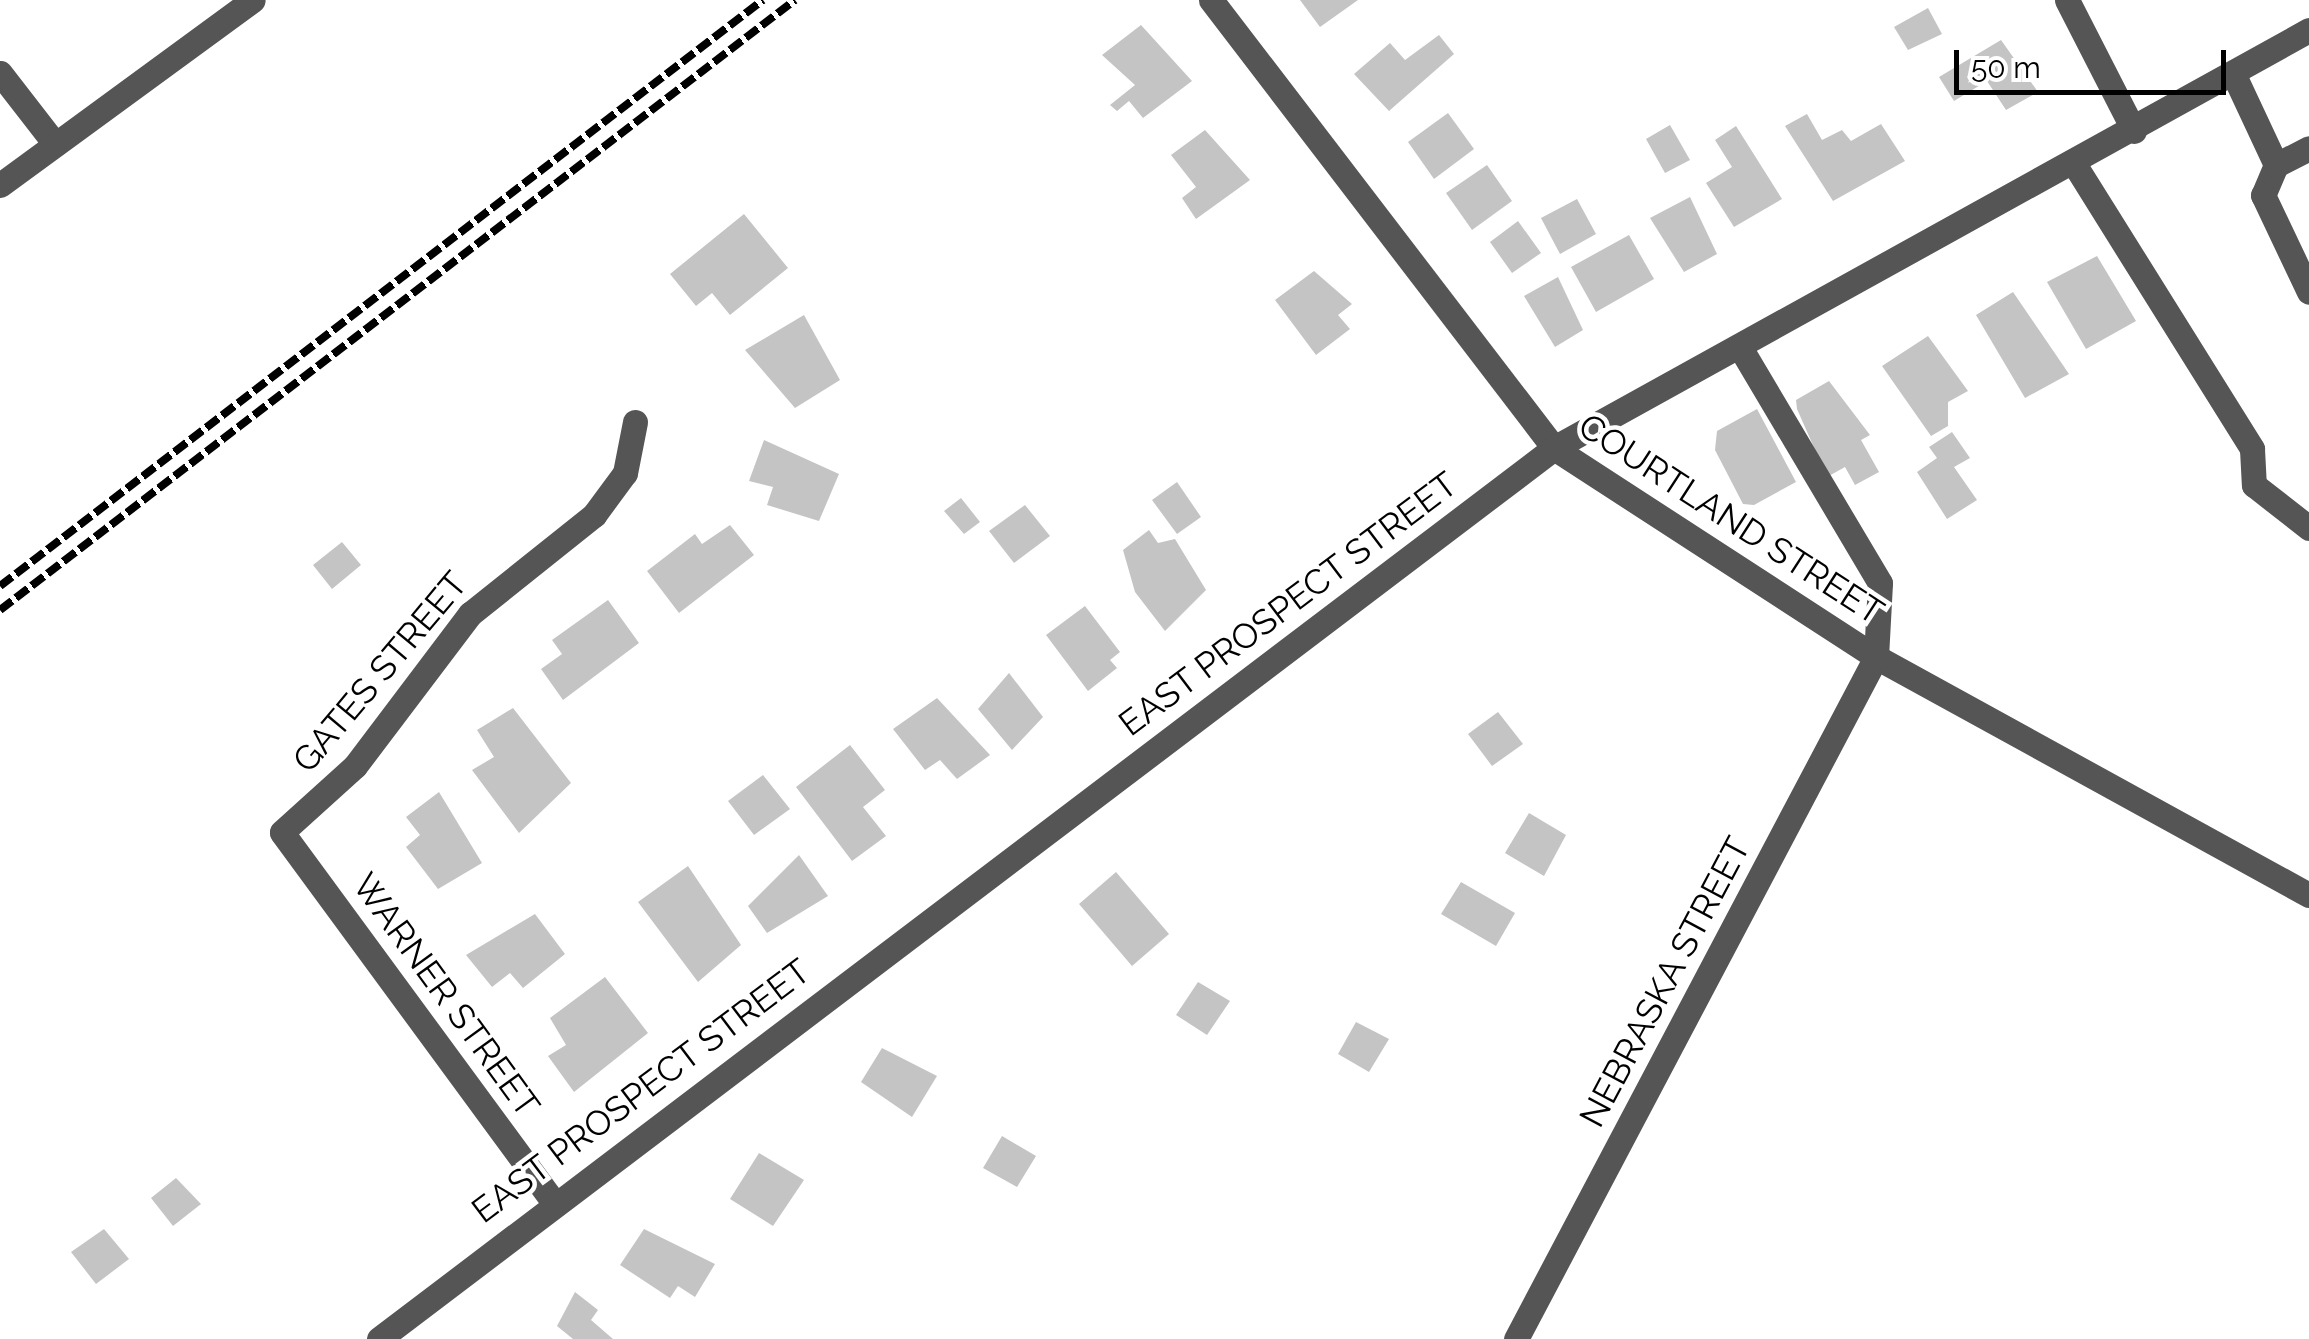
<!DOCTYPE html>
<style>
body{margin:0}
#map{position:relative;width:2309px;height:1339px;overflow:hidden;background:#fff;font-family:Raleway,sans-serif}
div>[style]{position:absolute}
.building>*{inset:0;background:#c4c4c4}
.minor>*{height:25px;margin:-12.5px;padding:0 12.5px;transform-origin:12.5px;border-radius:12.5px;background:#555}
.rail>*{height:8px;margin-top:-4px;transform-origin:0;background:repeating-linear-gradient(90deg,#000 0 15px,transparent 0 20px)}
span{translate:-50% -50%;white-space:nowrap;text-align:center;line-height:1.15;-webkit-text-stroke:9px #fff;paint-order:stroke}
.street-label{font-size:35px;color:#000}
.scale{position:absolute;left:1954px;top:50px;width:272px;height:45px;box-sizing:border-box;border:5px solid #000;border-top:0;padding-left:12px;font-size:30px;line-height:35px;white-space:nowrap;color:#000;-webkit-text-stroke:8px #fff;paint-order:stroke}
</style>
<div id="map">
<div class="building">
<i style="clip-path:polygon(1300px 0,1358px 0,1320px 27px)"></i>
<i style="clip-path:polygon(1928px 8px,1942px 34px,1908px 50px,1894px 27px)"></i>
<i style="clip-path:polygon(1141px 25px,1192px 81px,1143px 118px,1129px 101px,1117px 111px,1110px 105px,1135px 85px,1102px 55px)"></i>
<i style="clip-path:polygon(1439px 35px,1454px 54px,1389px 111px,1354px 74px,1390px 43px,1405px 60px)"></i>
<i style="clip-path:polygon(2001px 40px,2038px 92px,2006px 110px,1987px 81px,1954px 101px,1939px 77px)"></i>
<i style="clip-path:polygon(1448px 113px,1474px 149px,1434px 179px,1408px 142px)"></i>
<i style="clip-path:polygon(1807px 114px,1822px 140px,1842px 130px,1851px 141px,1881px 124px,1905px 161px,1833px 201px,1785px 126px)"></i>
<i style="clip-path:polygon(1670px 125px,1690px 160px,1665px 173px,1646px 139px)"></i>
<i style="clip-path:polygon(1736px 126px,1782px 199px,1734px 227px,1706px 183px,1732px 167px,1715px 140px)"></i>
<i style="clip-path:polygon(1205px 130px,1250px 180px,1196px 219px,1182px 198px,1196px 187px,1171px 155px)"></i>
<i style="clip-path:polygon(1487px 165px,1512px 201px,1472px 230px,1446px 193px)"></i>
<i style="clip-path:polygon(1690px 197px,1717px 254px,1684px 272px,1650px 218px)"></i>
<i style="clip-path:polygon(1577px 199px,1596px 234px,1560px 254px,1541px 218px)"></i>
<i style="clip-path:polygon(744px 214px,788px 268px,730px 315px,712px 293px,696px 306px,670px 274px)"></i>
<i style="clip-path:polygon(1518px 221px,1541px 253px,1512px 273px,1490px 242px)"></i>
<i style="clip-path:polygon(1629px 235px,1654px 279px,1596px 312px,1571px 267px)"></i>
<i style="clip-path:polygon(2097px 256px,2136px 321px,2086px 349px,2047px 282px)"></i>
<i style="clip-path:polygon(1314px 271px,1352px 304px,1338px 315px,1350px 329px,1316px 355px,1275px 300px)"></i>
<i style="clip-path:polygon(1558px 277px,1583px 330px,1555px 347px,1524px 296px)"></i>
<i style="clip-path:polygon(2013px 292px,2069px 374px,2025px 398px,1976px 315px)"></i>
<i style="clip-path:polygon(804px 315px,840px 380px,795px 408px,745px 350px)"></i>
<i style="clip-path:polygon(1928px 336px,1968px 391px,1948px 402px,1948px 426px,1931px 436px,1882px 366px)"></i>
<i style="clip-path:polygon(1829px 381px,1870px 435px,1861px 440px,1879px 472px,1855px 485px,1845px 467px,1827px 477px,1797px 409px,1796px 400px)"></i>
<i style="clip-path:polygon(1757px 409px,1796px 482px,1754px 505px,1743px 504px,1715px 450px,1717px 431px)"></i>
<i style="clip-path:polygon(1952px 432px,1970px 458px,1954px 467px,1977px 500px,1947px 519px,1917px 472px,1937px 458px,1929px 447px)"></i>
<i style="clip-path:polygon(764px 440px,839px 474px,819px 521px,767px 505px,773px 487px,749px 481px)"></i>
<i style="clip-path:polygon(1177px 482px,1201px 517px,1177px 534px,1152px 500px)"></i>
<i style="clip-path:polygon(961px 498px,980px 522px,964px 534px,944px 511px)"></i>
<i style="clip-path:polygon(1025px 505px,1050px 536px,1014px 563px,989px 531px)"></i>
<i style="clip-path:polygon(730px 525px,754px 555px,679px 613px,647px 571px,695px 534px,702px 544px)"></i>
<i style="clip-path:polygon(1149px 530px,1158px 543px,1175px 539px,1206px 590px,1165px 631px,1135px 592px,1123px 550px)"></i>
<i style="clip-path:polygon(342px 542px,361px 565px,332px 589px,313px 565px)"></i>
<i style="clip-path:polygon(608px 600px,639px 643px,563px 700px,541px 669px,562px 654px,552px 640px)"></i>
<i style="clip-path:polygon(1085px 606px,1120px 652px,1110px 660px,1117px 668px,1088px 691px,1046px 635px)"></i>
<i style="clip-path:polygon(1009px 673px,1043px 717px,1012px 750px,978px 709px)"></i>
<i style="clip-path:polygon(937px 698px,990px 755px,957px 779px,940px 760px,925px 770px,893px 729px)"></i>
<i style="clip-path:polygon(513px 708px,571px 783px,519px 833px,472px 770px,494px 757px,477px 730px)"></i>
<i style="clip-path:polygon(1498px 712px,1523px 744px,1492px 766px,1468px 734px)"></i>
<i style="clip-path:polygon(850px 745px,885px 790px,863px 807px,886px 836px,852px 861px,796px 787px)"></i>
<i style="clip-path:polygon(763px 775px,790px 809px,754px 835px,728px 801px)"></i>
<i style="clip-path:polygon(439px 792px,482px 863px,438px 889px,406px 847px,420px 835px,406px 817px)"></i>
<i style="clip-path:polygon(1529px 813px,1566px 835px,1544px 876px,1505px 853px)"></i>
<i style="clip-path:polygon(799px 855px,828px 896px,767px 933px,748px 906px)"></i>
<i style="clip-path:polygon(688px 866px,741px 945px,698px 982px,638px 902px)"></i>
<i style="clip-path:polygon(1116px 872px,1169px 934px,1132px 966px,1079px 904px)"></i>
<i style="clip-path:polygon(1461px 882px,1515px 913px,1496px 946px,1441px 914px)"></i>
<i style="clip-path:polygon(535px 914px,565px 954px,523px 988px,510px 973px,492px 987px,466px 955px)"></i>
<i style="clip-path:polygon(605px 977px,648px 1033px,574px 1092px,548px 1056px,566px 1045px,550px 1018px)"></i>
<i style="clip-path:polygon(1198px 982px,1230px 1001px,1207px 1035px,1176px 1015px)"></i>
<i style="clip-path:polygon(1356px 1022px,1389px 1039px,1369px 1072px,1338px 1054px)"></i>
<i style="clip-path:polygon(882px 1048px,937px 1076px,912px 1117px,861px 1082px)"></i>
<i style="clip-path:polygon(1002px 1136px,1036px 1156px,1017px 1187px,983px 1168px)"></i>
<i style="clip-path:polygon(759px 1153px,804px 1180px,773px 1226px,730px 1199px)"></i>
<i style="clip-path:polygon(176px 1178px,201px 1204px,173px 1226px,151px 1198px)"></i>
<i style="clip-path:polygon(104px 1229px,129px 1259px,96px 1284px,71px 1252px)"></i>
<i style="clip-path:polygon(644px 1229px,715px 1264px,695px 1297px,678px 1286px,670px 1298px,620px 1265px)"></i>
<i style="clip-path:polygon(575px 1292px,598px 1310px,591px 1320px,613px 1339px,573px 1339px,557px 1326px)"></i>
</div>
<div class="minor">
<i style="left:1211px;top:0;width:564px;rotate:52.56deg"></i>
<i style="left:1554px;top:448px;width:384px;rotate:33deg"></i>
<i style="left:1876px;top:657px;width:494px;rotate:28.8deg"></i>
<i style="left:2067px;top:0;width:147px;rotate:62.9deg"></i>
<i style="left:0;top:73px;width:90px;rotate:52.2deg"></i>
<i style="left:2233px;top:73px;width:102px;rotate:64.9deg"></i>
<i style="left:2276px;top:165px;width:33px;rotate:113deg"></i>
<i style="left:2263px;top:195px;width:107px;rotate:64.6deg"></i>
<i style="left:2073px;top:162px;width:338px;rotate:58deg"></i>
<i style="left:2252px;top:449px;width:36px;rotate:87deg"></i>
<i style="left:2254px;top:485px;width:70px;rotate:38deg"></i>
<i style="left:2276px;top:165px;width:37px;rotate:-27deg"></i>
<i style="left:0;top:185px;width:313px;rotate:-36.2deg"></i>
<i style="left:552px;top:1200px;width:456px;rotate:-126.3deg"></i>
<i style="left:282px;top:832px;width:98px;rotate:-42.1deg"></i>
<i style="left:355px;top:766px;width:191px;rotate:-52.9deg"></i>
<i style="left:470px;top:614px;width:159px;rotate:-38.6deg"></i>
<i style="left:594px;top:515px;width:52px;rotate:-53.6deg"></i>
<i style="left:625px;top:473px;width:52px;rotate:-78.9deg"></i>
<i style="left:379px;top:1339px;width:1475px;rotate:-37.17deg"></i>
<i style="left:1554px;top:448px;width:863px;rotate:-28.97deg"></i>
<i style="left:1516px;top:1339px;width:771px;rotate:-62.17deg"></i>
<i style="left:1876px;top:657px;width:74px;rotate:-86.9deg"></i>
<i style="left:1880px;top:583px;width:274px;rotate:-120.7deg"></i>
</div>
<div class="rail">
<i style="left:0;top:586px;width:962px;rotate:-37.53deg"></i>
<i style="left:0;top:610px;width:1002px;rotate:-37.5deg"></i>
</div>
<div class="street-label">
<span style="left:1731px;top:519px;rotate:33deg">COURTLAND STREET</span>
<span style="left:1288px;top:604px;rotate:-37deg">EAST PROSPECT STREET</span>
<span style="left:380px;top:672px;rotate:-50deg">GATES STREET</span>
<span style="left:1665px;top:982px;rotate:-62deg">NEBRASKA STREET</span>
<span style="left:446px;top:995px;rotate:54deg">WARNER STREET</span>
<span style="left:641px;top:1091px;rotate:-37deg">EAST PROSPECT STREET</span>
</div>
<div class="scale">50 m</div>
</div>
